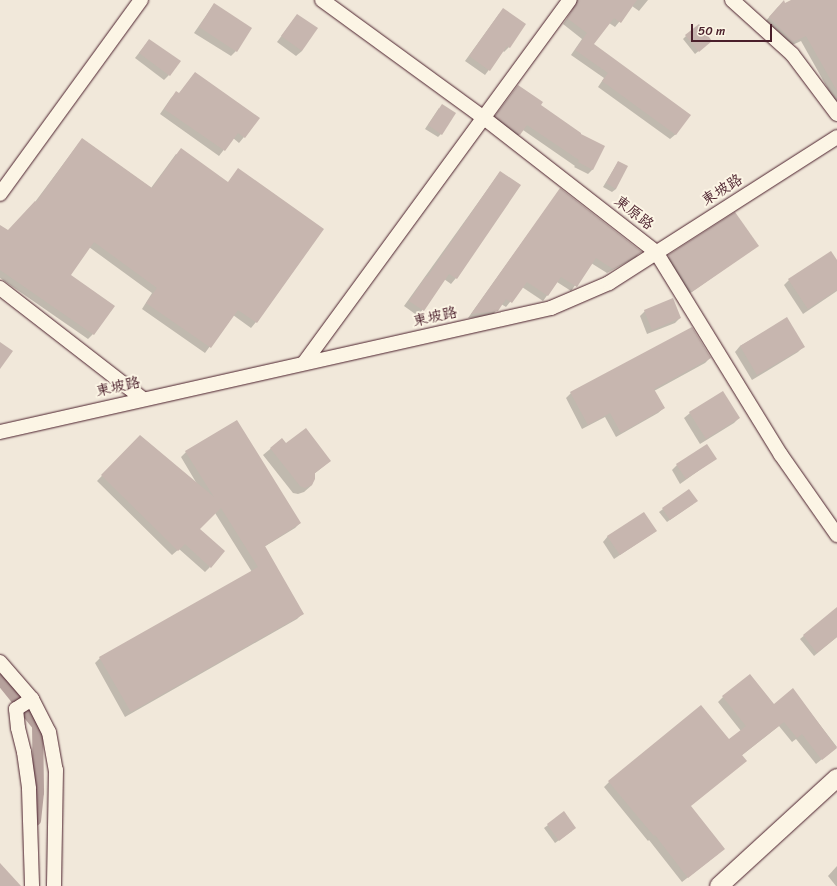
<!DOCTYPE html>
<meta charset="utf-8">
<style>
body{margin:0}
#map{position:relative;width:837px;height:886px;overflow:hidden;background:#f1e8da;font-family:Sriracha,"LXGW WenKai TC",sans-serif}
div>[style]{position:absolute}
.shadow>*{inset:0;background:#0003}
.canal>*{height:11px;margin:-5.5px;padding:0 5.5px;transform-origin:5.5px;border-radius:5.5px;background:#b6a19c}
.building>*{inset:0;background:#c7b6af}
.roads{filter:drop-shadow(0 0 1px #4a1f2b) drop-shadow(0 0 1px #4a1f2b)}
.minor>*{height:14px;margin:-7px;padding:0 7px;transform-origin:7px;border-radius:7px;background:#fcf5e5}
.major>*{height:18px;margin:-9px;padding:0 9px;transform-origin:9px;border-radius:9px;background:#fcf5e5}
span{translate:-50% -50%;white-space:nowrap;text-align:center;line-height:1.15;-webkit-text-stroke:4px #fcf5e5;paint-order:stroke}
.street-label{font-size:15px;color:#4a1f2b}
.scale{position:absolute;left:691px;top:24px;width:81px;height:18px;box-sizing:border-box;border:2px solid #4a1f2b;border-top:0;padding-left:5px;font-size:12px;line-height:14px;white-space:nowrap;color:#4a1f2b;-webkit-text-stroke:3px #fcf5e5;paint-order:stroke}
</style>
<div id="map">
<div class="shadow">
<i style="clip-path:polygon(575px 0,648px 0,639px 11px,632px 6px,615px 27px,609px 23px,593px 44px,676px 134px,670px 139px,598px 87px,604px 78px,571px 55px,582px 39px,563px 24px,572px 11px)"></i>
<i style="clip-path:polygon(793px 0,837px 0,837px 105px,801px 41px,788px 47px,764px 23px,778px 7px)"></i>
<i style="clip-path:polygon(214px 4px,236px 51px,231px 56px,194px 33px)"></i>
<i style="clip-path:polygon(499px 14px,509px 47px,504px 52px,503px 51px,485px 75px,465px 61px)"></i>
<i style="clip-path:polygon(297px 15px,302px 51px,296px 56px,277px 42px)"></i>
<i style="clip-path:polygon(686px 36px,707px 44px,695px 54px,683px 39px)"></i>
<i style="clip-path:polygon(149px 40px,169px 75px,164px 80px,135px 58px)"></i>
<i style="clip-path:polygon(195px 73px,244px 137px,239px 143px,233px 138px,219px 156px,160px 114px,171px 98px,176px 93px,179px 94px)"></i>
<i style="clip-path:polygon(514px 91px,540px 106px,593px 169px,588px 174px,574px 167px,575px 166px,523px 130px,515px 139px,491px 121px)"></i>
<i style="clip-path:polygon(439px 108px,441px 134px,438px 137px,425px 129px)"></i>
<i style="clip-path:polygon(82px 139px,151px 188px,176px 154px,227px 183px,322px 229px,256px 322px,251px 328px,233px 315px,205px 353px,142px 309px,152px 293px,89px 247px,69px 275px,93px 334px,88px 339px,0 278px,0 226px,8px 231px,35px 202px)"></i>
<i style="clip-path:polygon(618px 162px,616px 189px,612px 192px,603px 187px)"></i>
<i style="clip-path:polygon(500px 172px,520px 185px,456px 278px,451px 284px,444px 279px,418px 316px,404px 306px)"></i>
<i style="clip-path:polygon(556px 195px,640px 252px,636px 257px,607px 273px,591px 263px,571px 291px,557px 282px,543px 301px,522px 287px,506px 307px,501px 304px,492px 316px,468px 318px)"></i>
<i style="clip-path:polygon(735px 214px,757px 246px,686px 296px,664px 261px,669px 256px)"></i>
<i style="clip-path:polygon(837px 262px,837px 291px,803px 314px,784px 285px,789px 280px)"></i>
<i style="clip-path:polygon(645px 311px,680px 318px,675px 323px,647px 334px,640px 316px)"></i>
<i style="clip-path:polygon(787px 319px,803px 347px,798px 352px,752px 380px,735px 352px,740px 346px)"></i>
<i style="clip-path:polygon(710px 358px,705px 363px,654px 391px,664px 408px,658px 413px,616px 437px,605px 417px,582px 429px,566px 398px,571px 393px)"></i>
<i style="clip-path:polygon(690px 413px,739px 418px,734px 423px,700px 444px,684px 418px)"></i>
<i style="clip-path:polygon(140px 436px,197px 484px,181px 457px,186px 452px,300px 523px,295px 528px,264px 547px,302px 614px,297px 619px,125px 717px,95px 663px,100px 658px,252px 572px,215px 513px,199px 529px,210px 567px,205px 572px,179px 549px,172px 555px,97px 481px)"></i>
<i style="clip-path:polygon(282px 439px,286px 444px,330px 461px,314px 474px,312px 485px,304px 492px,298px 494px,293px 493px,263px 455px)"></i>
<i style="clip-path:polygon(715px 459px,680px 484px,672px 470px,677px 465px)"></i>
<i style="clip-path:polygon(689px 490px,693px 504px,667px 522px,659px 512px)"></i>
<i style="clip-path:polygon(656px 531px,614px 559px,603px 542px,608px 536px)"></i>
<i style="clip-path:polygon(837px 608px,837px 637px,814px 656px,800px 639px)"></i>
<i style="clip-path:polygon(793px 690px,837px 747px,816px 764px,796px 739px,792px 742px,779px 726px,741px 756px,690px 806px,718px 854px,682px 882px,649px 840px,648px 841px,604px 787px,609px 782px,729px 741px,741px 731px,718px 702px,723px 697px,774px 705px)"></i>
<i style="clip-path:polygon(564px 813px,572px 831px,555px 843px,544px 828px)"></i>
<i style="clip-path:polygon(837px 866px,837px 886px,836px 886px,828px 876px)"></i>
</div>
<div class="canal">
<i style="left:0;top:679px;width:59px;rotate:51.2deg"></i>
<i style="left:37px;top:725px;width:67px;rotate:89.1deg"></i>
<i style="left:38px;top:792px;width:28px;rotate:96deg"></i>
</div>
<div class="building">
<i style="clip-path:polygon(578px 0,637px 0,621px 23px,614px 18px,594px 44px,691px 115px,676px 135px,602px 81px,608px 73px,575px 50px,587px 33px,567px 18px)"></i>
<i style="clip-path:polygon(784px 0,785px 3px,791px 0,837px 0,837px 91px,806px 36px,793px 42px,769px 17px)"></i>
<i style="clip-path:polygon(214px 3px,252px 28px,237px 52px,199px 27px)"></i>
<i style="clip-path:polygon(503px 8px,526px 24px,510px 48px,507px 46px,490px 71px,469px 56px)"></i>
<i style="clip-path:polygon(297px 14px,318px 28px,302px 51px,281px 36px)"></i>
<i style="clip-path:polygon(699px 24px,712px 41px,699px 52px,685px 35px)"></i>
<i style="clip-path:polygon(149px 39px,181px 61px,170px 76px,139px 53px)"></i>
<i style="clip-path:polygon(195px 72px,260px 118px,245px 138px,238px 133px,225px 151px,164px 109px,176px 91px,179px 93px)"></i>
<i style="clip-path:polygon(518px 85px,543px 102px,541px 105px,581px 133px,581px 134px,605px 146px,593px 170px,578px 162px,579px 160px,527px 125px,520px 135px,495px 116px)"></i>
<i style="clip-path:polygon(442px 104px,456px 113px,442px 135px,428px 125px)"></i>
<i style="clip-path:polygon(82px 138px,152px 188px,181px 148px,228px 182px,238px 168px,324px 229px,257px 323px,238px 310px,211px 348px,146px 303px,157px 288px,94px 242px,71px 275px,115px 306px,94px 335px,0 270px,0 225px,8px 230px,35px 201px,36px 202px)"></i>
<i style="clip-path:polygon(618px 161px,628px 166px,616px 189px,606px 183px)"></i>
<i style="clip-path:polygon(500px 171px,521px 185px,457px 279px,449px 274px,424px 311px,409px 301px,426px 276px,427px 277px)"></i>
<i style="clip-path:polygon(560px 188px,642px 252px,613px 269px,596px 258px,577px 287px,561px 277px,548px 296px,527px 282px,512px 303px,506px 299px,498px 311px,471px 314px)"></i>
<i style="clip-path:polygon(735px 212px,759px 246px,692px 292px,668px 255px)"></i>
<i style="clip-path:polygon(831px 251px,837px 260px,837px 290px,808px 309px,788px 279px)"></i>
<i style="clip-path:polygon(673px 298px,681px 318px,652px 330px,644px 310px)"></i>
<i style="clip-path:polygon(787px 317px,805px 347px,757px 375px,740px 346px)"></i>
<i style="clip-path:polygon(692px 327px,711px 358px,654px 389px,665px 408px,621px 433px,610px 413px,588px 425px,570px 392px)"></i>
<i style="clip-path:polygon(0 342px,13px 351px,0 369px)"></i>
<i style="clip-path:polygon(723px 391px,740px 418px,706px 439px,689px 412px)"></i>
<i style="clip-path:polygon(237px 420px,301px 523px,265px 546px,304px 614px,131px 712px,99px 657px,258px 567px,221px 508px,200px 529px,225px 551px,211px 568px,185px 544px,178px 551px,101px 475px,140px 435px,214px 497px,185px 451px)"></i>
<i style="clip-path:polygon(306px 428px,331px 461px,315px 473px,315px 479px,312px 485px,305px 488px,300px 486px,270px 448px,282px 438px,286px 443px)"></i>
<i style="clip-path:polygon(707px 444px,717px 459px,686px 479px,676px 464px)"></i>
<i style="clip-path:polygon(689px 489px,698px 501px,670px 520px,662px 508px)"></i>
<i style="clip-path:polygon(644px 512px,657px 531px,620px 555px,607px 536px)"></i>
<i style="clip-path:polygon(837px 607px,837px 637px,817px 653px,803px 635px)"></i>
<i style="clip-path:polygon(750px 674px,774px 704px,793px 688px,837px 748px,822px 760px,802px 734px,797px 738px,784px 722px,742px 755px,747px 761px,691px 806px,725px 849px,688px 878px,655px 835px,654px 836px,608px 781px,701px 705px,729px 739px,746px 726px,722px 696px)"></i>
<i style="clip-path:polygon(564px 811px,576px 828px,559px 841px,547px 824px)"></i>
<i style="clip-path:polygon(0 863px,21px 886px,0 886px)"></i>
</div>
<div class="roads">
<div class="minor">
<i style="left:322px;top:0;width:200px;rotate:36.1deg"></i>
<i style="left:484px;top:118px;width:218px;rotate:37.9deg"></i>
<i style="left:656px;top:252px;width:238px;rotate:58.4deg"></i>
<i style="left:781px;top:455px;width:98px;rotate:55deg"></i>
<i style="left:732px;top:0;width:81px;rotate:42deg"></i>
<i style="left:792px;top:54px;width:75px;rotate:53.1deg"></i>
<i style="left:0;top:194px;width:240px;rotate:-54deg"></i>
<i style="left:0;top:288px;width:181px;rotate:37.8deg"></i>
<i style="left:304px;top:363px;width:450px;rotate:-53.8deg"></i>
<i style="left:0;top:432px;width:565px;rotate:-12.68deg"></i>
<i style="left:551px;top:308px;width:63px;rotate:-23.3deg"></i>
<i style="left:609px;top:283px;width:271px;rotate:-32.6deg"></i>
<i style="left:0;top:662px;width:49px;rotate:49.1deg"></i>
<i style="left:32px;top:699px;width:37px;rotate:63deg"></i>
<i style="left:49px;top:732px;width:39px;rotate:80deg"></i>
<i style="left:56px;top:770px;width:116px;rotate:91deg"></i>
<i style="left:32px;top:699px;width:19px;rotate:148deg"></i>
<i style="left:16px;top:709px;width:19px;rotate:84deg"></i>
<i style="left:18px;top:728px;width:25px;rotate:76deg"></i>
<i style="left:24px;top:752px;width:37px;rotate:82deg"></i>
<i style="left:29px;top:789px;width:97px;rotate:88.2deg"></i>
</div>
<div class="major">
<i style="left:719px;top:886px;width:160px;rotate:-42.5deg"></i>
</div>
</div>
<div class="street-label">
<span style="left:722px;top:190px;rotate:-32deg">東坡路</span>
<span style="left:634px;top:213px;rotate:38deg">東原路</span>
<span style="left:435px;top:317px;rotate:-13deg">東坡路</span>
<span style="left:118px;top:387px;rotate:-13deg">東坡路</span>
</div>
<div class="scale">50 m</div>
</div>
